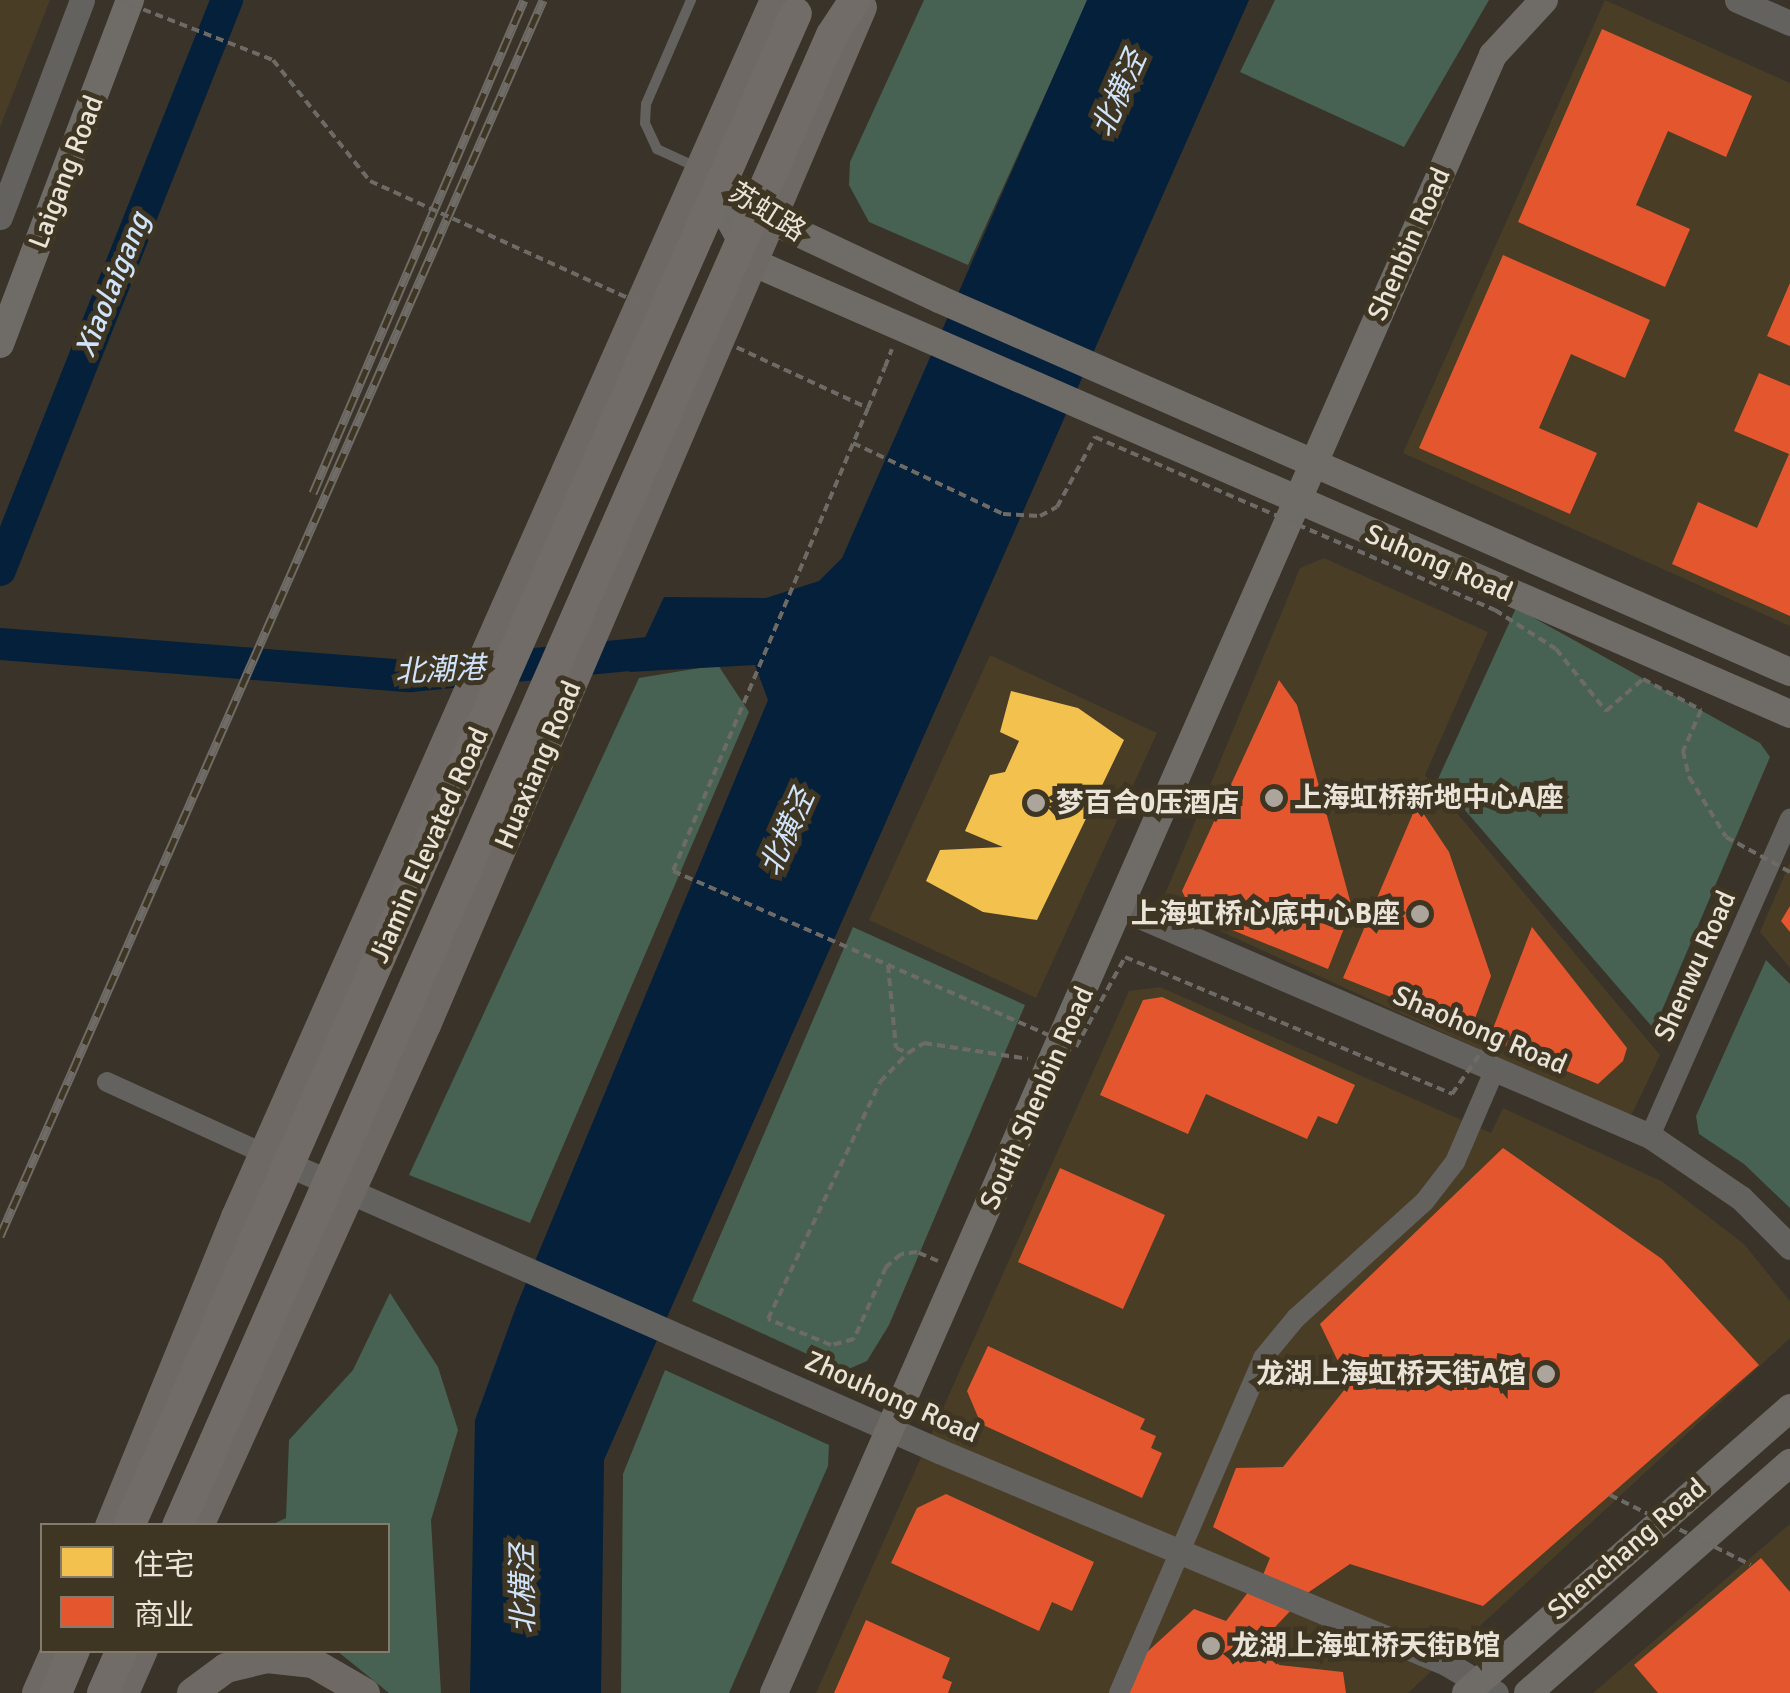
<!DOCTYPE html>
<meta charset="utf-8">
<style>
body{margin:0}
#map{position:relative;width:1790px;height:1693px;overflow:hidden;background:#393329;font-family:Signika,"Noto Sans SC",sans-serif}
div>[style]{position:absolute}
.built>*{inset:0;background:#493d26}
.green>*{inset:0;background:#476252}
.water>*{inset:0;background:#05203a}
.homes>*{inset:0;background:#f2c14e}
.shops>*{inset:0;background:#e4572e}
.river>*{height:32px;margin:-16px;padding:0 16px;transform-origin:16px;border-radius:16px;background:#05203a}
.path>*{height:4px;margin-top:-2px;transform-origin:0;background:repeating-linear-gradient(90deg,#6e6b67 0 8px,transparent 0 13px)}
.service>*{height:10px;margin:-5px;padding:0 5px;transform-origin:5px;border-radius:5px;background:#64625f}
.minor>*{height:20px;margin:-10px;padding:0 10px;transform-origin:10px;border-radius:10px;background:#64625f}
.tertiary>*{height:25px;margin:-12.5px;padding:0 12.5px;transform-origin:12.5px;border-radius:12.5px;background:#64625f}
.secondary>*{height:28px;margin:-14px;padding:0 14px;transform-origin:14px;border-radius:14px;background:#6f6c68}
.primary>*{height:30px;margin:-15px;padding:0 15px;transform-origin:15px;border-radius:15px;background:#6e6964}
.trunk>*{height:32px;margin:-16px;padding:0 16px;transform-origin:16px;border-radius:16px;background:#716c67}
.rail>*{height:9px;margin-top:-4.5px;transform-origin:0;background:repeating-linear-gradient(90deg,#3f3523 0 15px,#6f6b66 0 30px);box-sizing:border-box;border-block:2px solid #6f6b66}
.path-bridge>*{height:4px;margin-top:-2px;transform-origin:0;background:repeating-linear-gradient(90deg,#6e6b67 0 8px,transparent 0 13px)}
.primary-bridge>*{height:30px;margin:-15px;padding:0 15px;transform-origin:15px;border-radius:15px;background:#6e6964}
.trunk-bridge>*{height:32px;margin:-16px;padding:0 16px;transform-origin:16px;border-radius:16px;background:#716c67}
.dots>*{width:28px;height:28px;translate:-50% -50%;box-sizing:border-box;border:5px solid #3f3523;border-radius:50%}
span{translate:-50% -50%;white-space:nowrap;text-align:center;line-height:1.15;-webkit-text-stroke:10px #3f3523;paint-order:stroke}
.street-label{font-size:28px;color:#e9e3d8}
.poi-label{font-size:28px;color:#e9e3d8;font-weight:700}
.left{translate:0 -50%;text-align:left}
.right{translate:-100% -50%;text-align:right}
.water-label{font-size:30px;color:#cfe4fb;font-style:italic}
.legend{position:absolute;left:40px;top:1523px;width:350px;height:130px;box-sizing:border-box;background:#3f3523;border:2px solid #837b6b;margin:0;padding:12px 18px;list-style:none;font-size:30px;color:#e9e3d8}
.legend li{display:flex;align-items:center;gap:20px;height:50px}
.legend b{width:50px;border:2px solid #837b6b}
</style>
<div id="map">
<div class="built">
<i style="clip-path:polygon(0 0,50px 0,0 127px)"></i>
<i style="clip-path:polygon(1605px 0,1790px 83px,1790px 626px,1403px 453px)"></i>
<i style="clip-path:polygon(1324px 558px,1488px 632px,1425px 775px,1660px 1055px,1632px 1114px,1619px 1113px,1161px 904px,1300px 568px)"></i>
<i style="clip-path:polygon(990px 655px,1157px 733px,1036px 998px,869px 920px)"></i>
<i style="clip-path:polygon(1790px 862px,1790px 968px,1760px 932px)"></i>
<i style="clip-path:polygon(1160px 987px,1491px 1133px,1503px 1108px,1663px 1182px,1744px 1244px,1790px 1301px,1790px 1338px,1408px 1693px,816px 1693px,1129px 991px)"></i>
<i style="clip-path:polygon(1790px 1524px,1790px 1693px,1593px 1693px)"></i>
</div>
<div class="green">
<i style="clip-path:polygon(924px 0,1088px 0,968px 265px,869px 222px,849px 185px,850px 162px)"></i>
<i style="clip-path:polygon(1275px 0,1489px 0,1404px 147px,1240px 72px)"></i>
<i style="clip-path:polygon(1516px 608px,1760px 743px,1770px 757px,1654px 1029px,1438px 779px)"></i>
<i style="clip-path:polygon(718px 665px,749px 712px,530px 1223px,409px 1175px,639px 678px)"></i>
<i style="clip-path:polygon(853px 927px,1025px 1005px,889px 1325px,867px 1361px,844px 1371px,692px 1301px)"></i>
<i style="clip-path:polygon(1766px 960px,1790px 984px,1790px 1208px,1744px 1164px,1699px 1134px,1696px 1116px)"></i>
<i style="clip-path:polygon(390px 1293px,438px 1367px,458px 1430px,431px 1520px,441px 1693px,389px 1693px,337px 1651px,388px 1650px,388px 1526px,271px 1525px,286px 1518px,289px 1440px,353px 1370px)"></i>
<i style="clip-path:polygon(665px 1370px,829px 1445px,828px 1466px,729px 1693px,621px 1693px,623px 1474px)"></i>
</div>
<div class="water">
<i style="clip-path:polygon(1087px 0,1249px 0,604px 1460px,601px 1693px,470px 1693px,475px 1420px,516px 1307px,768px 700px,755px 665px,629px 672px,664px 597px,766px 598px,819px 581px,842px 558px)"></i>
</div>
<div class="homes">
<i style="clip-path:polygon(1011px 691px,1078px 708px,1124px 740px,1037px 920px,983px 912px,926px 881px,940px 850px,1003px 847px,965px 831px,990px 775px,1005px 772px,1019px 741px,1000px 732px)"></i>
</div>
<div class="shops">
<i style="clip-path:polygon(1602px 29px,1752px 96px,1726px 157px,1668px 131px,1636px 205px,1690px 229px,1665px 287px,1518px 222px)"></i>
<i style="clip-path:polygon(1503px 255px,1650px 320px,1625px 378px,1571px 354px,1539px 428px,1597px 453px,1570px 514px,1419px 448px)"></i>
<i style="clip-path:polygon(1790px 283px,1790px 346px,1767px 336px)"></i>
<i style="clip-path:polygon(1759px 373px,1790px 386px,1790px 616px,1672px 564px,1698px 502px,1757px 528px,1789px 454px,1734px 431px)"></i>
<i style="clip-path:polygon(1279px 680px,1297px 705px,1352px 908px,1328px 969px,1193px 914px,1182px 891px)"></i>
<i style="clip-path:polygon(1417px 804px,1449px 852px,1491px 976px,1471px 1029px,1343px 978px)"></i>
<i style="clip-path:polygon(1790px 906px,1790px 932px,1781px 921px)"></i>
<i style="clip-path:polygon(1532px 927px,1627px 1048px,1623px 1061px,1598px 1084px,1489px 1039px)"></i>
<i style="clip-path:polygon(1162px 997px,1355px 1085px,1337px 1124px,1318px 1116px,1307px 1139px,1206px 1094px,1188px 1134px,1100px 1095px,1143px 1000px)"></i>
<i style="clip-path:polygon(1503px 1148px,1662px 1259px,1759px 1365px,1483px 1606px,1350px 1564px,1306px 1594px,1263px 1575px,1270px 1558px,1213px 1527px,1236px 1468px,1283px 1467px,1349px 1384px,1320px 1324px)"></i>
<i style="clip-path:polygon(1060px 1168px,1165px 1215px,1123px 1309px,1018px 1262px)"></i>
<i style="clip-path:polygon(988px 1346px,1145px 1419px,1140px 1429px,1156px 1436px,1151px 1448px,1162px 1453px,1142px 1498px,981px 1424px,967px 1391px)"></i>
<i style="clip-path:polygon(946px 1494px,1094px 1562px,1072px 1611px,1052px 1602px,1039px 1631px,891px 1563px,917px 1508px)"></i>
<i style="clip-path:polygon(1761px 1558px,1790px 1592px,1790px 1693px,1658px 1693px,1634px 1665px)"></i>
<i style="clip-path:polygon(1249px 1591px,1292px 1609px,1264px 1639px,1279px 1665px,1343px 1672px,1346px 1693px,1128px 1693px,1146px 1653px,1194px 1609px,1226px 1621px)"></i>
<i style="clip-path:polygon(866px 1620px,950px 1658px,942px 1678px,952px 1682px,948px 1693px,834px 1693px)"></i>
</div>
<div class="river">
<i style="left:0;top:570px;width:614px;rotate:-68.29deg"></i>
<i style="left:0;top:644px;width:411px;rotate:4.5deg"></i>
<i style="left:410px;top:676px;width:269px;rotate:-5.5deg"></i>
</div>
<div class="path">
<i style="left:885px;top:367px;width:19px;rotate:-69deg"></i>
<i style="left:1556px;top:649px;width:80px;rotate:51.1deg"></i>
<i style="left:1606px;top:711px;width:49px;rotate:-40.9deg"></i>
<i style="left:1643px;top:679px;width:66px;rotate:28.1deg"></i>
<i style="left:1701px;top:710px;width:45px;rotate:113.7deg"></i>
<i style="left:1683px;top:751px;width:27px;rotate:77deg"></i>
<i style="left:1689px;top:777px;width:70px;rotate:58.3deg"></i>
<i style="left:888px;top:965px;width:83px;rotate:84.5deg"></i>
<i style="left:896px;top:1048px;width:11px;rotate:22deg"></i>
<i style="left:938px;top:1261px;width:23px;rotate:-157deg"></i>
<i style="left:917px;top:1252px;width:16px;rotate:173deg"></i>
<i style="left:901px;top:1254px;width:20px;rotate:139deg"></i>
<i style="left:886px;top:1267px;width:79px;rotate:114deg"></i>
<i style="left:854px;top:1339px;width:24px;rotate:165deg"></i>
<i style="left:831px;top:1345px;width:68px;rotate:-157.6deg"></i>
<i style="left:768px;top:1319px;width:262px;rotate:-64.7deg"></i>
<i style="left:880px;top:1082px;width:40px;rotate:-46deg"></i>
<i style="left:908px;top:1053px;width:19px;rotate:-32deg"></i>
<i style="left:924px;top:1043px;width:105px;rotate:8.7deg"></i>
</div>
<div class="service">
<i style="left:691px;top:0;width:113px;rotate:113.4deg"></i>
<i style="left:646px;top:104px;width:19px;rotate:93deg"></i>
<i style="left:645px;top:123px;width:29px;rotate:65deg"></i>
<i style="left:657px;top:149px;width:43px;rotate:24.8deg"></i>
</div>
<div class="minor">
<i style="left:107px;top:1082px;width:174px;rotate:24.5deg"></i>
<i style="left:1650px;top:1136px;width:347px;rotate:-66.2deg"></i>
<i style="left:1119px;top:1693px;width:365px;rotate:-66.7deg"></i>
<i style="left:1263px;top:1358px;width:52px;rotate:-50.5deg"></i>
<i style="left:1296px;top:1318px;width:174px;rotate:-42.2deg"></i>
<i style="left:1425px;top:1201px;width:49px;rotate:-52.4deg"></i>
<i style="left:1455px;top:1162px;width:101px;rotate:-66.7deg"></i>
</div>
<div class="tertiary">
<i style="left:1737px;top:0;width:58px;rotate:23.5deg"></i>
<i style="left:0;top:217px;width:232px;rotate:-69.3deg"></i>
<i style="left:1121px;top:908px;width:576px;rotate:23.32deg"></i>
<i style="left:1650px;top:1136px;width:110px;rotate:34.3deg"></i>
<i style="left:1741px;top:1198px;width:69px;rotate:45deg"></i>
<i style="left:274px;top:1158px;width:727px;rotate:23.78deg"></i>
<i style="left:939px;top:1451px;width:550px;rotate:22.69deg"></i>
<i style="left:1446px;top:1663px;width:58px;rotate:31deg"></i>
</div>
<div class="secondary">
<i style="left:711px;top:176px;width:74px;rotate:36.3deg"></i>
<i style="left:771px;top:220px;width:186px;rotate:25.2deg"></i>
<i style="left:939px;top:299px;width:929px;rotate:23.67deg"></i>
<i style="left:707px;top:179px;width:96px;rotate:60.8deg"></i>
<i style="left:754px;top:263px;width:1130px;rotate:23.52deg"></i>
<i style="left:0;top:344px;width:368px;rotate:-69.3deg"></i>
<i style="left:774px;top:1693px;width:1789px;rotate:-66.3deg"></i>
<i style="left:1493px;top:55px;width:75px;rotate:-47.2deg"></i>
<i style="left:1466px;top:1693px;width:432px;rotate:-41.3deg"></i>
<i style="left:1528px;top:1693px;width:349px;rotate:-41.3deg"></i>
</div>
<div class="primary">
<i style="left:110px;top:1526px;width:334px;rotate:-67.8deg"></i>
<i style="left:236px;top:1217px;width:1331px;rotate:-66.11deg"></i>
<i style="left:199px;top:1526px;width:550px;rotate:-65.63deg"></i>
<i style="left:426px;top:1025px;width:1107px;rotate:-66.81deg"></i>
<i style="left:37px;top:1693px;width:47px;rotate:-66.2deg"></i>
<i style="left:124px;top:1693px;width:47px;rotate:-66.2deg"></i>
</div>
<div class="trunk">
<i style="left:832px;top:35px;width:42px;rotate:-56.7deg"></i>
<i style="left:56px;top:1693px;width:47px;rotate:-67.3deg"></i>
<i style="left:103px;top:1693px;width:47px;rotate:-66.2deg"></i>
</div>
<div class="rail">
<i style="left:313px;top:493px;width:536px;rotate:-66.83deg"></i>
<i style="left:0;top:1236px;width:1350px;rotate:-66.28deg"></i>
</div>
<div class="path-bridge">
<i style="left:119px;top:0;width:165px;rotate:21.3deg"></i>
<i style="left:273px;top:60px;width:155px;rotate:51.3deg"></i>
<i style="left:370px;top:181px;width:295px;rotate:24.4deg"></i>
<i style="left:725px;top:342px;width:157px;rotate:24.8deg"></i>
<i style="left:868px;top:408px;width:502px;rotate:112.84deg"></i>
<i style="left:673px;top:871px;width:440px;rotate:23.6deg"></i>
<i style="left:1076px;top:1047px;width:102px;rotate:-61.4deg"></i>
<i style="left:1125px;top:957px;width:355px;rotate:22.7deg"></i>
<i style="left:1452px;top:1094px;width:61px;rotate:-55deg"></i>
<i style="left:868px;top:408px;width:44px;rotate:-67.5deg"></i>
<i style="left:853px;top:443px;width:166px;rotate:25.3deg"></i>
<i style="left:1003px;top:514px;width:37px;rotate:3deg"></i>
<i style="left:1040px;top:516px;width:19px;rotate:-28deg"></i>
<i style="left:1057px;top:507px;width:80px;rotate:-61.5deg"></i>
<i style="left:1095px;top:437px;width:436px;rotate:23.4deg"></i>
<i style="left:1495px;top:610px;width:72px;rotate:32.6deg"></i>
<i style="left:1726px;top:837px;width:73px;rotate:28.7deg"></i>
<i style="left:1610px;top:1495px;width:157px;rotate:26.4deg"></i>
</div>
<div class="primary-bridge">
<i style="left:192px;top:1693px;width:42px;rotate:-36.3deg"></i>
<i style="left:226px;top:1668px;width:42px;rotate:-13.7deg"></i>
<i style="left:267px;top:1658px;width:46px;rotate:6.2deg"></i>
<i style="left:313px;top:1663px;width:60px;rotate:30deg"></i>
</div>
<div class="trunk-bridge">
<i style="left:129px;top:1526px;width:1653px;rotate:-66.21deg"></i>
<i style="left:178px;top:1526px;width:1628px;rotate:-66.32deg"></i>
</div>
<div class="dots">
<i style="left:1274px;top:798px;background:#aba59b"></i>
<i style="left:1036px;top:803px;background:#aba59b"></i>
<i style="left:1420px;top:914px;background:#aba59b"></i>
<i style="left:1546px;top:1374px;background:#aba59b"></i>
<i style="left:1211px;top:1646px;background:#aba59b"></i>
</div>
<div class="street-label">
<span style="left:66px;top:172px;rotate:-69deg">Laigang Road</span>
<span style="left:767px;top:212px;rotate:32deg">苏虹路</span>
<span style="left:1409px;top:244px;rotate:-66deg">Shenbin Road</span>
<span style="left:1439px;top:563px;rotate:23deg">Suhong Road</span>
<span style="left:538px;top:765px;rotate:-67deg">Huaxiang Road</span>
<span style="left:429px;top:845px;rotate:-66deg">Jiamin Elevated Road</span>
<span style="left:1695px;top:966px;rotate:-66deg">Shenwu Road</span>
<span style="left:1480px;top:1030px;rotate:23deg">Shaohong Road</span>
<span style="left:1037px;top:1098px;rotate:-66deg">South Shenbin Road</span>
<span style="left:892px;top:1397px;rotate:24deg">Zhouhong Road</span>
<span style="left:1627px;top:1549px;rotate:-41deg">Shenchang Road</span>
</div>
<div class="poi-label">
<span class="left" style="left:1294px;top:798px">上海虹桥新地中心A座</span>
<span class="left" style="left:1056px;top:803px">梦百合0压酒店</span>
<span class="right" style="left:1400px;top:914px">上海虹桥心底中心B座</span>
<span class="right" style="left:1526px;top:1374px">龙湖上海虹桥天街A馆</span>
<span class="left" style="left:1231px;top:1646px">龙湖上海虹桥天街B馆</span>
</div>
<div class="water-label">
<span style="left:1120px;top:94px;rotate:-66deg">北横泾</span>
<span style="left:113px;top:285px;rotate:-68deg">Xiaolaigang</span>
<span style="left:440px;top:671px;rotate:-3deg">北潮港</span>
<span style="left:788px;top:833px;rotate:-66deg">北横泾</span>
<span style="left:524px;top:1589px;rotate:-91deg">北横泾</span>
</div>
<ul class="legend">
<li><b style="height:28px;background:#f2c14e"></b>住宅</li>
<li><b style="height:28px;background:#e4572e"></b>商业</li>
</ul>
</div>
